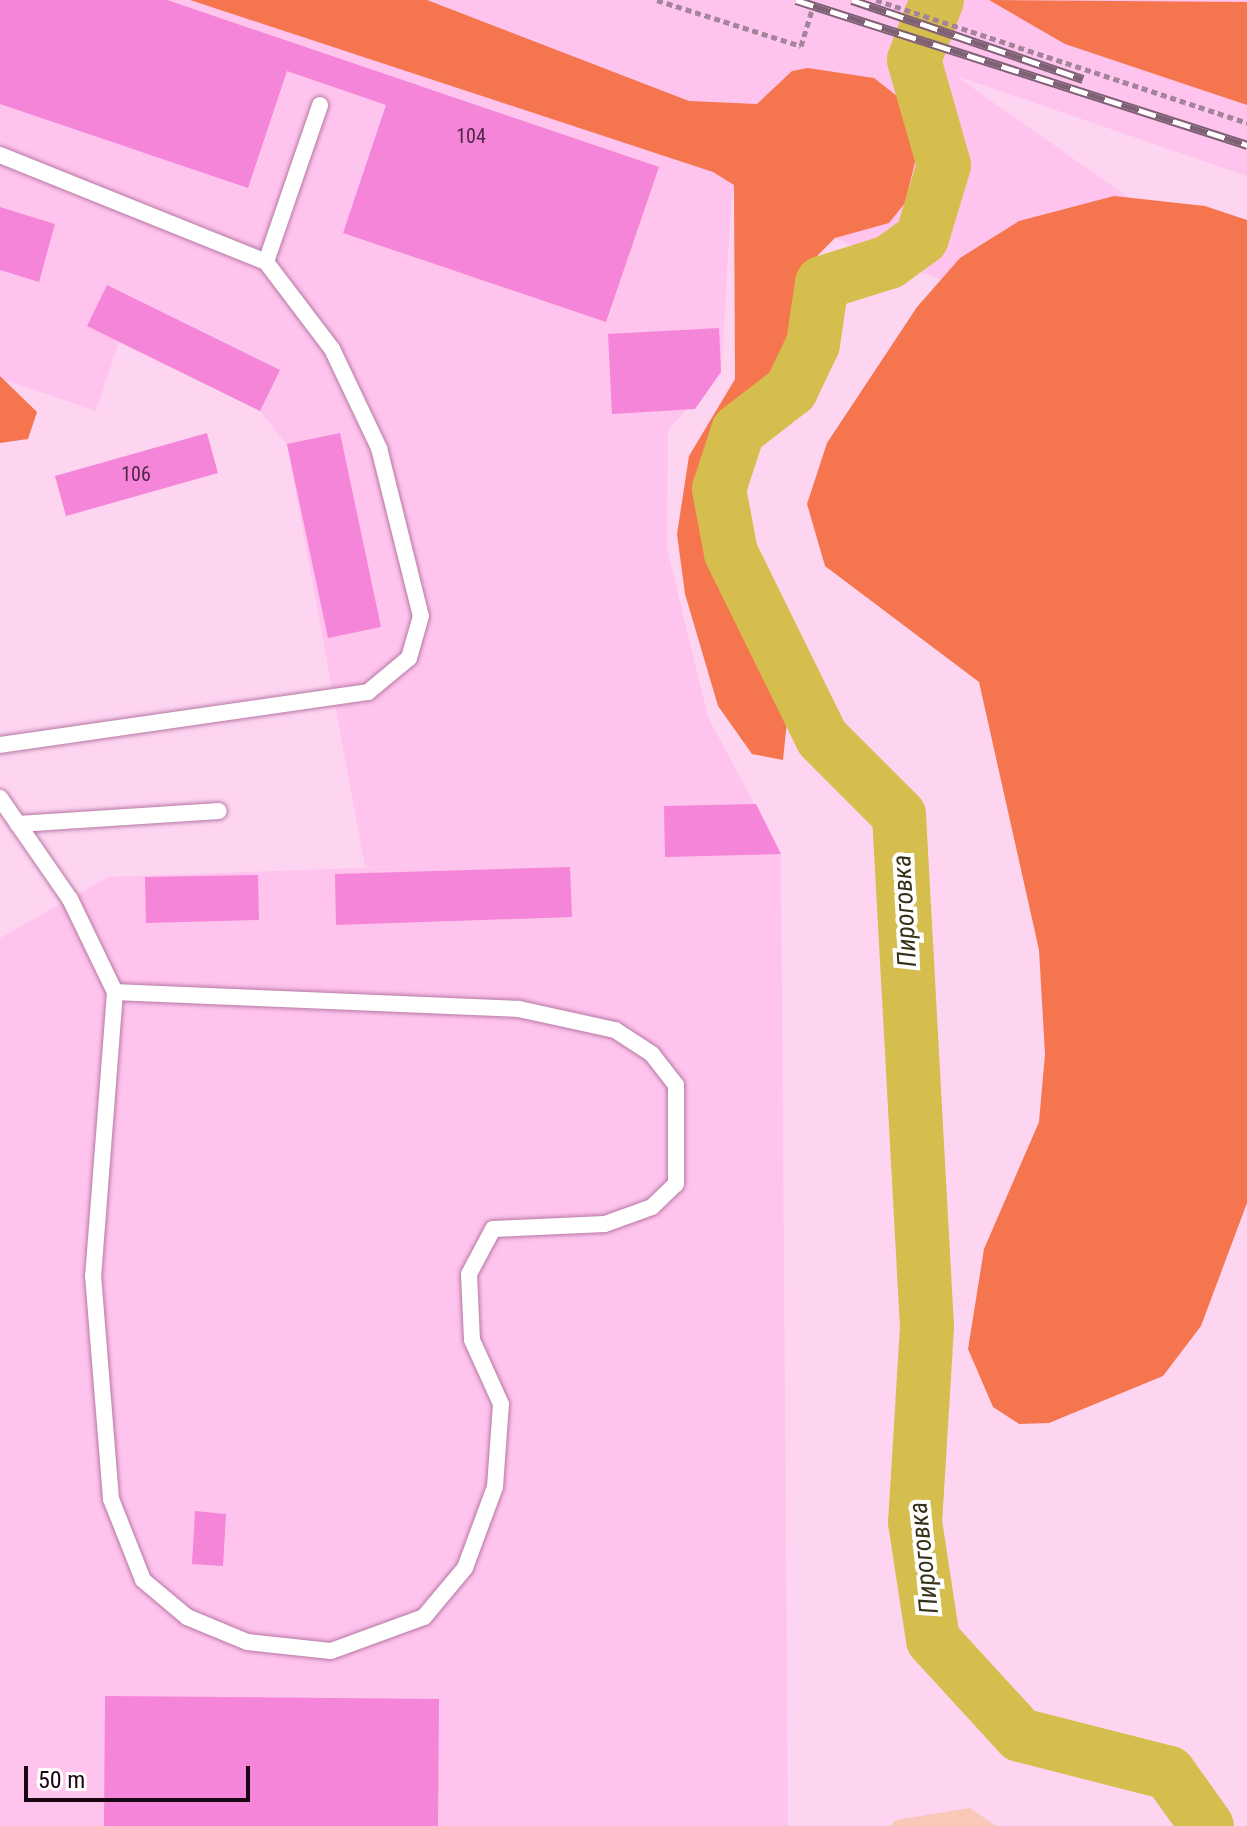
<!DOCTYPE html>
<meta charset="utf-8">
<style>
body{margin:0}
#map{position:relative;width:1247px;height:1826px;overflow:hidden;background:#fed5f1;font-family:"Roboto Condensed",sans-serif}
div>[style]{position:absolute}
.built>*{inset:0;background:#ffc4ed}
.green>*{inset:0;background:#f9c8b9}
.forest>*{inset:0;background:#f5754e}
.river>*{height:54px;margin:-27px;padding:0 27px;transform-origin:27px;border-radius:27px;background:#d5be4d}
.building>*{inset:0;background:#f485d8}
.path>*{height:5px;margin-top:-2.5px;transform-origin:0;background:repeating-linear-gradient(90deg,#a4839b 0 6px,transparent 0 10px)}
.roads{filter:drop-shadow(0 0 2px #b678a4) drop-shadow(0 0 2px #b678a4)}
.service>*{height:16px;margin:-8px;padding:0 8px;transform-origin:8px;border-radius:8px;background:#fff}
.rail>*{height:9px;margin-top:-4.5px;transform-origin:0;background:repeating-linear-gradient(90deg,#fff 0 18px,#7f6176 0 36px);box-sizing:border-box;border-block:2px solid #7f6176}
span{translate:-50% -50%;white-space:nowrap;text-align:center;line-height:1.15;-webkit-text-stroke:8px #fff;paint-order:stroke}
.number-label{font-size:20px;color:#502546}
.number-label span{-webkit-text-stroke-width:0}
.water-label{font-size:26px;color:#37321a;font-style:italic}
.scale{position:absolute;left:24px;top:1766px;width:226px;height:36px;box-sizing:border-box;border:4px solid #1a0515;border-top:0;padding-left:10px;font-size:24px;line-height:28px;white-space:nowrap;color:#1a0515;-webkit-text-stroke:6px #fff;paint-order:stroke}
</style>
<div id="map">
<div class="built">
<i style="clip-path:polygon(0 0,1247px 0,1247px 176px,956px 76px,1247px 281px,1225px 374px,889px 262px,732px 192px,721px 372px,668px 430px,667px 549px,708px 717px,781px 854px,788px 1826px,0 1826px,0 938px,108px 877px,464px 864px,365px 867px,287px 445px,260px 411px,119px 342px,96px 411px,0 378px)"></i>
</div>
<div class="green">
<i style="clip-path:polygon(970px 1808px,996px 1826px,890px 1826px,896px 1820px)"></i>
</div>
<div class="forest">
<i style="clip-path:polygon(190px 0,427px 0,689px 101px,757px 104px,792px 71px,808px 68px,874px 78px,902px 100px,917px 154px,905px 203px,889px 223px,835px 238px,818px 255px,779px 375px,728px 429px,709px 481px,713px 564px,787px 721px,783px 760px,752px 754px,718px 706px,685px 594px,677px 534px,689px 456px,735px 379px,734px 185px,713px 172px)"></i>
<i style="clip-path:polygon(989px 0,1247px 2px,1247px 105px,1065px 44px)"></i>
<i style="clip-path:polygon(1114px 196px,1205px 206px,1247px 220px,1247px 1203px,1201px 1326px,1163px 1376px,1049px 1423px,1019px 1424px,993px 1407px,968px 1349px,984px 1249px,1039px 1122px,1045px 1054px,1039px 950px,979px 682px,825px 566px,807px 504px,827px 443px,917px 307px,960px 258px,1019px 221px)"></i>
<i style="clip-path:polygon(0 376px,37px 412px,28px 439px,0 443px)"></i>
</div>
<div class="river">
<i style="left:937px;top:0;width:64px;rotate:111deg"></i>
<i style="left:914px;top:60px;width:109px;rotate:74.1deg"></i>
<i style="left:944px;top:165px;width:76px;rotate:106.8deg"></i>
<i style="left:922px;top:238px;width:41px;rotate:144deg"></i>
<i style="left:889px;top:262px;width:70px;rotate:162.6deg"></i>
<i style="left:822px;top:283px;width:62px;rotate:98.4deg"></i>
<i style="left:813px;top:344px;width:51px;rotate:115.6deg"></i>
<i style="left:791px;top:390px;width:67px;rotate:142.3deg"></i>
<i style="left:738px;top:431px;width:61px;rotate:108.1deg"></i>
<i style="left:719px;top:489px;width:65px;rotate:79.4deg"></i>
<i style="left:731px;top:553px;width:206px;rotate:63.8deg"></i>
<i style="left:822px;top:738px;width:109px;rotate:45deg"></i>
<i style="left:899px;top:815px;width:513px;rotate:86.87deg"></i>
<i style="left:927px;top:1327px;width:195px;rotate:93.5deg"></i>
<i style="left:915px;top:1522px;width:119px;rotate:81.3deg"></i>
<i style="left:933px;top:1640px;width:129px;rotate:47.5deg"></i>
<i style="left:1020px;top:1735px;width:154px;rotate:14.3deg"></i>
<i style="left:1169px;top:1773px;width:65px;rotate:54.4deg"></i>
</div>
<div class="building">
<i style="clip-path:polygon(0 0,167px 0,659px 167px,606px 322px,343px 233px,386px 105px,287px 71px,248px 188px,0 104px)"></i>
<i style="clip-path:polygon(0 207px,55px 224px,39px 282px,0 270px)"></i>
<i style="clip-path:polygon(107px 285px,280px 370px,260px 411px,87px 326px)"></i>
<i style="clip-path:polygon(719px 328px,721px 372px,695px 409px,612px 414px,608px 334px)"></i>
<i style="clip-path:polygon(207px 433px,218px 473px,66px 516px,55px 476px)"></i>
<i style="clip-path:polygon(340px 433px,381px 627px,328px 638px,287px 444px)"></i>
<i style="clip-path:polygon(756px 804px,781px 854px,665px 857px,664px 806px)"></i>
<i style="clip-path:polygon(570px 867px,572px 917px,336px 925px,335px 874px)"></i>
<i style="clip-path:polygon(258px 875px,259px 920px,146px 923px,145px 877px)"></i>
<i style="clip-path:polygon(195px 1511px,226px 1514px,223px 1566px,192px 1564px)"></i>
<i style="clip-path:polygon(105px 1696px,439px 1699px,438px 1826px,104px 1826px)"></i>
</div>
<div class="path">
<i style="left:657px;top:0;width:151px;rotate:17.7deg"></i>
<i style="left:801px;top:46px;width:48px;rotate:-73.1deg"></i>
<i style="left:876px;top:0;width:391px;rotate:18.3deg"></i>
</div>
<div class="roads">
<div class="service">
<i style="left:0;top:155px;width:287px;rotate:21.9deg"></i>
<i style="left:266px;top:262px;width:109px;rotate:52.8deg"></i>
<i style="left:332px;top:349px;width:110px;rotate:64.6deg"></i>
<i style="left:379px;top:448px;width:173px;rotate:76deg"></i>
<i style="left:421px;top:616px;width:44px;rotate:105.9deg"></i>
<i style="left:409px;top:658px;width:53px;rotate:140.3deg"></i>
<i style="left:368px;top:692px;width:372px;rotate:171.8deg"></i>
<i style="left:266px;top:262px;width:166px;rotate:-71deg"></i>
<i style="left:0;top:798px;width:123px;rotate:55.3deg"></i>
<i style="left:70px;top:899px;width:103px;rotate:64.2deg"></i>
<i style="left:115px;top:992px;width:284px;rotate:94.4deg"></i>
<i style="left:93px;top:1275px;width:225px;rotate:85.4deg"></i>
<i style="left:111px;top:1499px;width:87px;rotate:68.4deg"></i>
<i style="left:143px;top:1580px;width:57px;rotate:40.1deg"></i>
<i style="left:187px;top:1617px;width:65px;rotate:22.6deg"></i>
<i style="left:247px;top:1642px;width:84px;rotate:6.1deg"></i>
<i style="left:331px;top:1651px;width:99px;rotate:-20.1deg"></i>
<i style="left:424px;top:1617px;width:64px;rotate:-50.1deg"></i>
<i style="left:465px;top:1568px;width:86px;rotate:-69.7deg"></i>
<i style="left:495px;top:1487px;width:83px;rotate:-85.9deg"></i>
<i style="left:501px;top:1404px;width:70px;rotate:-114.4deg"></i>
<i style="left:472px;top:1340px;width:66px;rotate:-92.6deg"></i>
<i style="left:469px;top:1274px;width:51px;rotate:-61.9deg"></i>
<i style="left:493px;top:1229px;width:112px;rotate:-2.6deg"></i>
<i style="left:605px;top:1224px;width:50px;rotate:-19.9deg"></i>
<i style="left:652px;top:1207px;width:33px;rotate:-44deg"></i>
<i style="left:676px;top:1184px;width:99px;rotate:-90deg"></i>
<i style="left:676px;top:1085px;width:39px;rotate:-128deg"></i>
<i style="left:652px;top:1054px;width:44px;rotate:-147deg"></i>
<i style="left:615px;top:1030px;width:98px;rotate:-167.7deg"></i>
<i style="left:519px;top:1009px;width:404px;rotate:-177.6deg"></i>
<i style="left:18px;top:824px;width:201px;rotate:-3.7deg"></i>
</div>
</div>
<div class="rail">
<i style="left:796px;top:0;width:474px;rotate:17.8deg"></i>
<i style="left:852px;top:0;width:244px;rotate:18.9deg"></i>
</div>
<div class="number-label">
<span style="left:471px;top:136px">104</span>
<span style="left:136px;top:474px">106</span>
</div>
<div class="water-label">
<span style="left:905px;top:911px;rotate:-93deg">Пироговка</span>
<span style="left:924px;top:1558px;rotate:-96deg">Пироговка</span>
</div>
<div class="scale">50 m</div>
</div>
